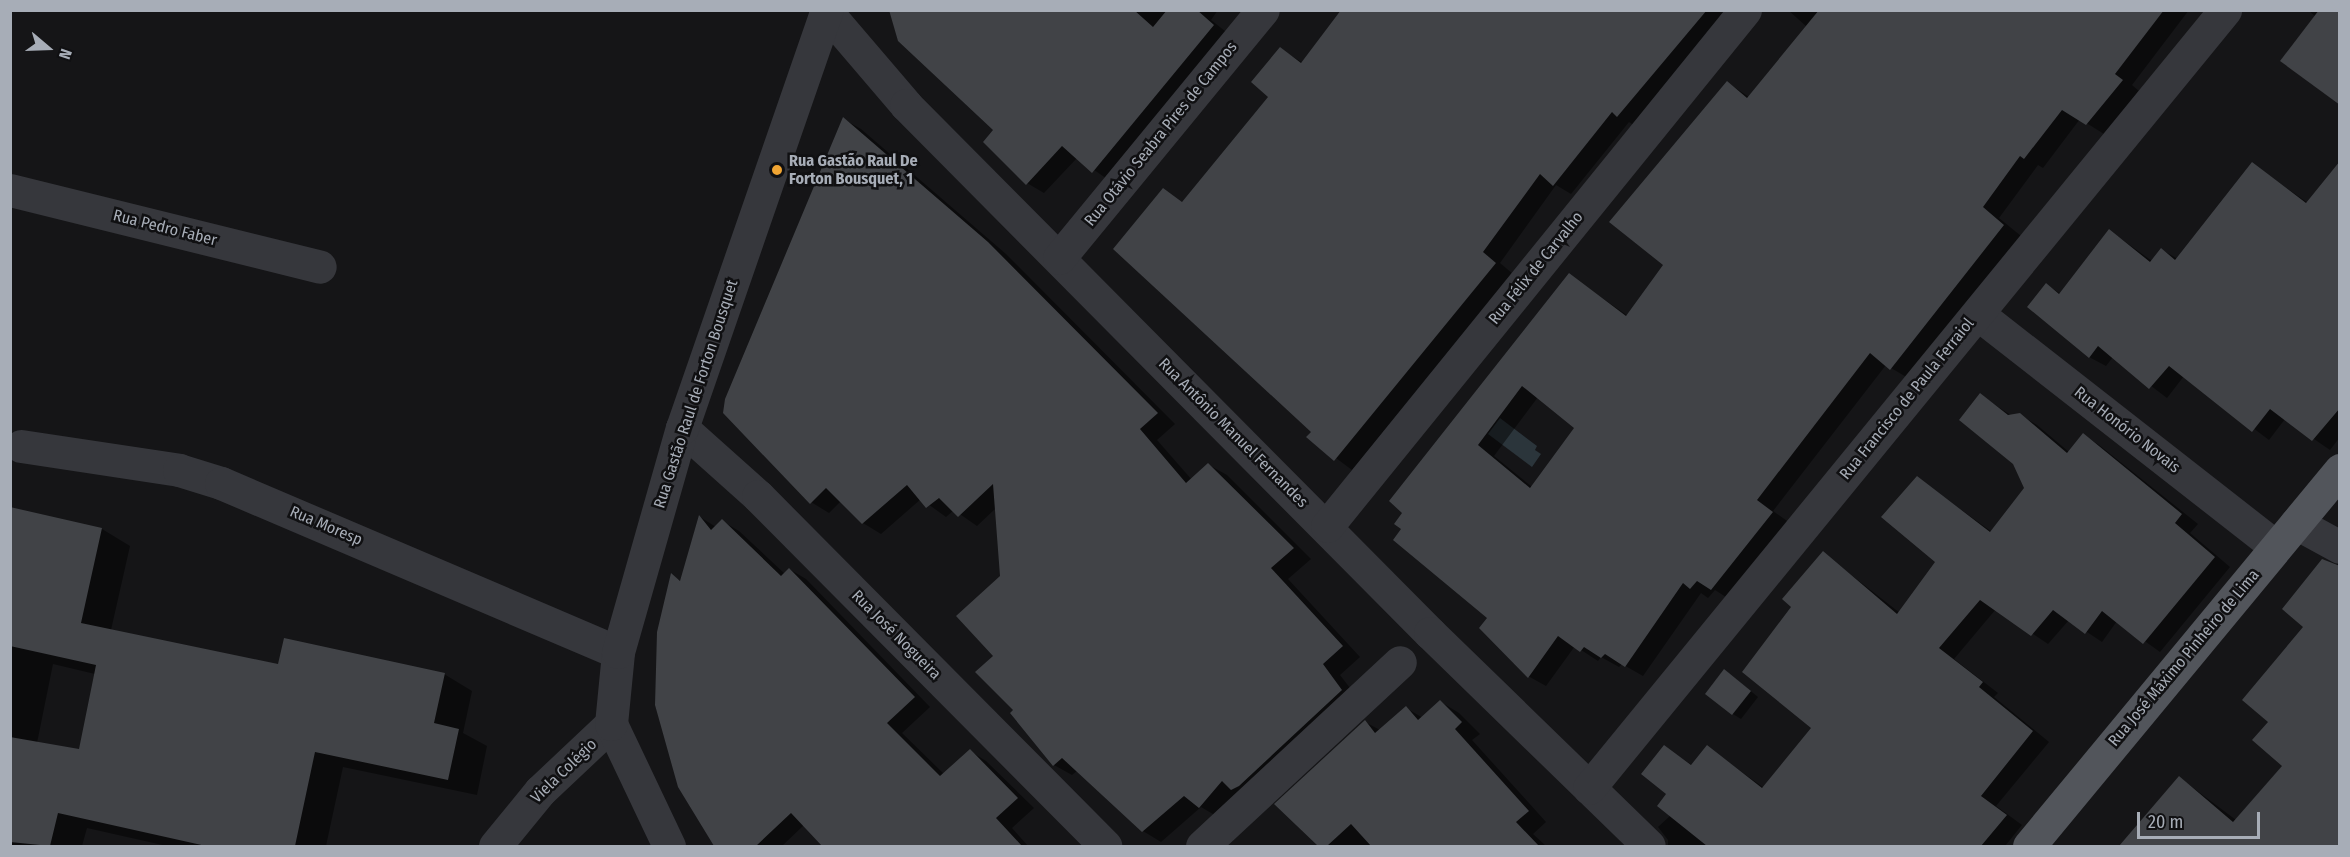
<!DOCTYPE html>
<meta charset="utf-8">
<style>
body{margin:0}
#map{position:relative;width:2350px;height:857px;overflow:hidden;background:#151517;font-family:"Fira Sans Condensed",sans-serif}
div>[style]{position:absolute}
.water>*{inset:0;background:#2b353b}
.shadow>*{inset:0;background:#0007}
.building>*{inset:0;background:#414347}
.minor>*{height:33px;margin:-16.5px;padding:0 16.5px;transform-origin:16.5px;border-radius:16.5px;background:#36373c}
.major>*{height:33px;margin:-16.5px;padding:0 16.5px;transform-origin:16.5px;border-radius:16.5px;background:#52555b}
.dots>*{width:16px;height:16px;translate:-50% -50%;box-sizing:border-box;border:3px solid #101012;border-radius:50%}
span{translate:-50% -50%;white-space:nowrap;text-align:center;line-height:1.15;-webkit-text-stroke:5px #101012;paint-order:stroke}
.street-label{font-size:16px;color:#a7adb7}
.poi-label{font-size:16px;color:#a7adb7;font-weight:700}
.left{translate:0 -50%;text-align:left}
.frame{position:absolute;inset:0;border:12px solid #a7adb7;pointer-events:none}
.north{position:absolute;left:18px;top:18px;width:60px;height:60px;-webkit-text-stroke:4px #101012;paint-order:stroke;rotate:109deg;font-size:16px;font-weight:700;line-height:24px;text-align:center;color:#a7adb7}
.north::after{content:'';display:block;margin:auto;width:21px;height:27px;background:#a7adb7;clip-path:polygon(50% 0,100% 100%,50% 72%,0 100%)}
.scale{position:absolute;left:2137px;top:812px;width:123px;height:27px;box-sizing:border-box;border:3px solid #a7adb7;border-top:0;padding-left:8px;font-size:18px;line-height:21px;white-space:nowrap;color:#a7adb7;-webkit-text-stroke:4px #101012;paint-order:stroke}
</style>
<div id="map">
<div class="water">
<i style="clip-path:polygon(1500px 418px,1537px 446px,1535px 450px,1541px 454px,1532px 467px,1488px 434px)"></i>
</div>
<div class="shadow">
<i style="clip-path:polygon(901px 10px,1218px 10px,1211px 20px,1230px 35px,1110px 181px,1077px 158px,1044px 193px,1027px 183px,995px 130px)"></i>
<i style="clip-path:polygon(1343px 10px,1730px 10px,1635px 126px,1629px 122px,1571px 194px,1556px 185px,1500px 263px,1513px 274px,1352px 470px,1308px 437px,1313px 432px,1163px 190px,1183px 203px,1270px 97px,1280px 49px,1303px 63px)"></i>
<i style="clip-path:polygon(evenodd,1788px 10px,2189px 10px,2132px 85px,2139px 91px,2104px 134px,2080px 119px,2043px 168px,2038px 165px,1999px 218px,2021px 236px,1908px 378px,1886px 365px,1773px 511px,1790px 523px,1729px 599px,1715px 590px,1708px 598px,1701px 593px,1643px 676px,1622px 664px,1619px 667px,1601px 657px,1598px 661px,1575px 646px,1546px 686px,1528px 676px,1489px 618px,1395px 539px,1569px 275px,1628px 316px,1665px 265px,1728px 83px,1749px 97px,1807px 27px,1788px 10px,1538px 397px,1576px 427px,1532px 487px,1494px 456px,1538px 397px)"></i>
<i style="clip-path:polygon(2308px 10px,2340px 10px,2323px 90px,2282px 60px,2316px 17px)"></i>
<i style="clip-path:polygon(843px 119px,861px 129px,1006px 254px,1175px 424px,1157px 440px,1192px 480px,1209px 465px,1227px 475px,1311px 559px,1288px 579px,1360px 657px,1340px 675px,1360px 701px,1218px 817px,1201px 807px,1161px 842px,1143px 831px,1078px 770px,1072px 775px,1054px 765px,1015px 710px,995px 656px,1002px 576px,996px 508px,977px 526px,954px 510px,946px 517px,921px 499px,881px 534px,863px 523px,841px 501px,829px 513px,811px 502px)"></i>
<i style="clip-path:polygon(2252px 164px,2308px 203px,2340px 164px,2340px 437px,2330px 450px,2285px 419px,2269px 440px,2184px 376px,2167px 398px,2113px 357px,2106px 366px,2089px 357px,2047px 285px,2061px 294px,2110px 231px,2152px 261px,2162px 250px,2178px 259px)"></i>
<i style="clip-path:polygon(1980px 395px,2012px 416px,2020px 415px,2037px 425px,2069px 452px,2083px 435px,2099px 445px,2198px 524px,2190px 533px,2230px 567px,2160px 652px,2117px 621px,2102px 642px,2069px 620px,2048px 644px,1996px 609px,1954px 659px,1998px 693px,1994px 697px,2049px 742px,1996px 806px,2022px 825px,2005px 846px,1668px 846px,1668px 840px,1658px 827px,1671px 815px,1664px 747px,1692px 765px,1707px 747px,1764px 788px,1813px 728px,1793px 606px,1823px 553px,1900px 613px,1937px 562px,1917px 478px,1992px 532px,2026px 489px)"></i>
<i style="clip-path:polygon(evenodd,10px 509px,102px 529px,130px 546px,111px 630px,279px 665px,444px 674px,472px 691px,463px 733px,487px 746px,477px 795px,343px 767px,326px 846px,167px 846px,87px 828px,82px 846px,10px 846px,10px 509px,53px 664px,95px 674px,80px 751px,37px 743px,53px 664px)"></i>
<i style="clip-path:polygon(700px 517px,716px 527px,722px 521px,739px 531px,785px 574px,789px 569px,806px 579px,930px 707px,902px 733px,944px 774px,970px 751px,986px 761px,1034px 808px,1012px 828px,1028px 846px,824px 846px,804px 825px,782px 846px,717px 846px,680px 786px,657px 705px,658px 632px,672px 576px,681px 581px)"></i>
<i style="clip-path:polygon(2340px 571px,2340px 846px,2121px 846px,2180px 778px,2236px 820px,2284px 766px,2270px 722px,2305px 627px)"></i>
<i style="clip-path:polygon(1732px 676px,1758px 697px,1741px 719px,1733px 714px)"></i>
<i style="clip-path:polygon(1441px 702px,1459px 713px,1480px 734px,1472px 740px,1546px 822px,1533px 834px,1546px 846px,1320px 846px,1277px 804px,1365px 722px,1380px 730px,1406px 708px,1423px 718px)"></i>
</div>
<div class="building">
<i style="clip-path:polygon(889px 10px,1134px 10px,1153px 27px,1167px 10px,1197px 10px,1214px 25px,1092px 173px,1062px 146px,1026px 185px,983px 142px,993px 130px,898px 41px)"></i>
<i style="clip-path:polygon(1341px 10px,1707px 10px,1617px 117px,1612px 112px,1553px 186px,1540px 174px,1483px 252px,1496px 263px,1334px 461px,1306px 437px,1311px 432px,1113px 249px,1163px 188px,1182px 202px,1268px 97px,1251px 82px,1280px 47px,1301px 63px)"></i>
<i style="clip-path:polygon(evenodd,1819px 10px,2164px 10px,2115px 74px,2123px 80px,2086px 125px,2062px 110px,2024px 159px,2020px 156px,1983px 207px,2004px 225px,1890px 370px,1870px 353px,1757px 500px,1773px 512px,1711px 590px,1697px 581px,1690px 589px,1683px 583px,1625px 667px,1605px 654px,1601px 658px,1584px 647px,1580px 652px,1558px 636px,1528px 678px,1479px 628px,1487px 618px,1393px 540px,1401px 529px,1394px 524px,1402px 513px,1389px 501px,1569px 273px,1626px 316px,1663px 265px,1609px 222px,1727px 81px,1747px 98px,1819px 10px,1522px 386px,1574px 428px,1530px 488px,1478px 445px,1522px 386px)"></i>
<i style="clip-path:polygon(2319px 10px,2340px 10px,2340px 105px,2280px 61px)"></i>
<i style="clip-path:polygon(843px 117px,988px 242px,1158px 413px,1140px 429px,1186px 483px,1208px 463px,1294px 548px,1271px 568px,1343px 646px,1323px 664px,1342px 690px,1239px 786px,1231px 790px,1222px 781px,1199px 808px,1184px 796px,1142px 832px,1062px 758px,1053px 766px,1010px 713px,1013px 710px,975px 672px,993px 656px,956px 616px,1000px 576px,993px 484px,958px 517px,939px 498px,926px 508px,907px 485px,862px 524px,826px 488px,810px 504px,723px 413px,725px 399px)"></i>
<i style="clip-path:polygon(2340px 161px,2340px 408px,2312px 441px,2270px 409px,2252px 432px,2169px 366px,2149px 389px,2098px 346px,2089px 358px,2027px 307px,2046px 283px,2059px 294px,2109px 229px,2150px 262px,2161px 248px,2175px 260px,2252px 162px,2306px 203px)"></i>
<i style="clip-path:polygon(1980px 393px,2008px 415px,2020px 413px,2067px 453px,2083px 433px,2182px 514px,2175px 523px,2215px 557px,2143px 644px,2102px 611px,2085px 634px,2053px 610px,2031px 636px,1980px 600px,1939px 648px,1983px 682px,1979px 687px,2033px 731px,1981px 796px,2007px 815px,1981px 846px,1707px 846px,1657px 806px,1666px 794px,1641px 774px,1664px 745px,1691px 765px,1707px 745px,1762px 788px,1811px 728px,1742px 672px,1791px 607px,1782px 599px,1823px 551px,1897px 614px,1935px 562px,1881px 517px,1917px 476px,1990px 532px,2024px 488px,2013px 464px,1959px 420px)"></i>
<i style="clip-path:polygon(10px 507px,102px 528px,81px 623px,278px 664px,284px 638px,445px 673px,434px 723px,459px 729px,448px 780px,315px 752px,295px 846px,206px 846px,58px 813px,50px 846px,10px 842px,10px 737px,79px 749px,96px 665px,10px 646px)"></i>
<i style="clip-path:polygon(699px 515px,711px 530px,722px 519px,781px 576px,789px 568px,915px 697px,887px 723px,940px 776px,970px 749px,1018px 798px,996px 818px,1022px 846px,822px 846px,791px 813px,756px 846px,714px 846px,678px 787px,655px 705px,657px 632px,671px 573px,680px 581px)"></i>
<i style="clip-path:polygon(2322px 559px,2340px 566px,2340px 846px,2119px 846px,2179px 776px,2233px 822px,2282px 766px,2252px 740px,2268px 722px,2242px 700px,2303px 627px,2282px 609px)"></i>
<i style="clip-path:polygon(1724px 669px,1751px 691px,1732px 715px,1705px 694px)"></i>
<i style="clip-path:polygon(1440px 700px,1462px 722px,1455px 729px,1529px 811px,1516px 822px,1539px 846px,1371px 846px,1351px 824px,1327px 846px,1318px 846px,1274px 804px,1365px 720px,1375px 733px,1406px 706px,1418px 720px)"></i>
</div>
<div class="minor">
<i style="left:825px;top:10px;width:125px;rotate:49.5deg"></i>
<i style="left:906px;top:105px;width:744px;rotate:45.22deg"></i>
<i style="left:1430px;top:633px;width:305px;rotate:44.2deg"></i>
<i style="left:10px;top:190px;width:319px;rotate:13.9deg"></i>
<i style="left:1059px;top:258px;width:321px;rotate:-50.6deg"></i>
<i style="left:1978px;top:314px;width:378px;rotate:38deg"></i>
<i style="left:682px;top:428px;width:102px;rotate:41.8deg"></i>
<i style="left:758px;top:496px;width:493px;rotate:45.2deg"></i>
<i style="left:21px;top:446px;width:160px;rotate:8.6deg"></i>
<i style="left:179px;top:470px;width:44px;rotate:17.2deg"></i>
<i style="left:221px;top:483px;width:431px;rotate:23.1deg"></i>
<i style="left:2296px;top:523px;width:50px;rotate:28.6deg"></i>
<i style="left:1327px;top:526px;width:664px;rotate:-50.99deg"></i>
<i style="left:1589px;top:788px;width:1005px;rotate:-50.73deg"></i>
<i style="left:495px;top:846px;width:71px;rotate:-50.7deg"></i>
<i style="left:540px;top:791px;width:98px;rotate:-43.3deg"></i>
<i style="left:669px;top:846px;width:135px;rotate:-115.4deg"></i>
<i style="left:611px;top:724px;width:72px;rotate:-84.4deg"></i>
<i style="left:618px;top:652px;width:233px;rotate:-74.1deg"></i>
<i style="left:682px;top:428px;width:442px;rotate:-70.9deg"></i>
<i style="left:1202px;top:846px;width:270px;rotate:-42.9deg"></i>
</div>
<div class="major">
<i style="left:2029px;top:846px;width:488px;rotate:-50.4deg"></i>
</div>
<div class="dots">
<i style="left:777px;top:170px;background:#f1a533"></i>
</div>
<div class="street-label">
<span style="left:1161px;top:134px;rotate:-51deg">Rua Otávio Seabra Pires de Campos</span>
<span style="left:165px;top:228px;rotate:14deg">Rua Pedro Faber</span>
<span style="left:1536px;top:268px;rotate:-51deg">Rua Félix de Carvalho</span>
<span style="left:696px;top:394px;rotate:-72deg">Rua Gastão Raul de Forton Bousquet</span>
<span style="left:1907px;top:399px;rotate:-51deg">Rua Francisco de Paula Ferraiol</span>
<span style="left:2127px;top:430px;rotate:38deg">Rua Honório Novais</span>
<span style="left:1233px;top:433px;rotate:45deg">Rua Antônio Manuel Fernandes</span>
<span style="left:326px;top:526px;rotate:23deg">Rua Moresp</span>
<span style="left:896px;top:635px;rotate:45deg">Rua José Nogueira</span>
<span style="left:2184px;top:658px;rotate:-50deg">Rua José Máximo Pinheiro de Lima</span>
<span style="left:564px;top:771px;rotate:-44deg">Viela Colégio</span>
</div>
<div class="poi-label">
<span class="left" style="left:789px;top:170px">Rua Gastão Raul De<br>Forton Bousquet, 1</span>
</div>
<div class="frame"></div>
<div class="north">N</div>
<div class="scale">20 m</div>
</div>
